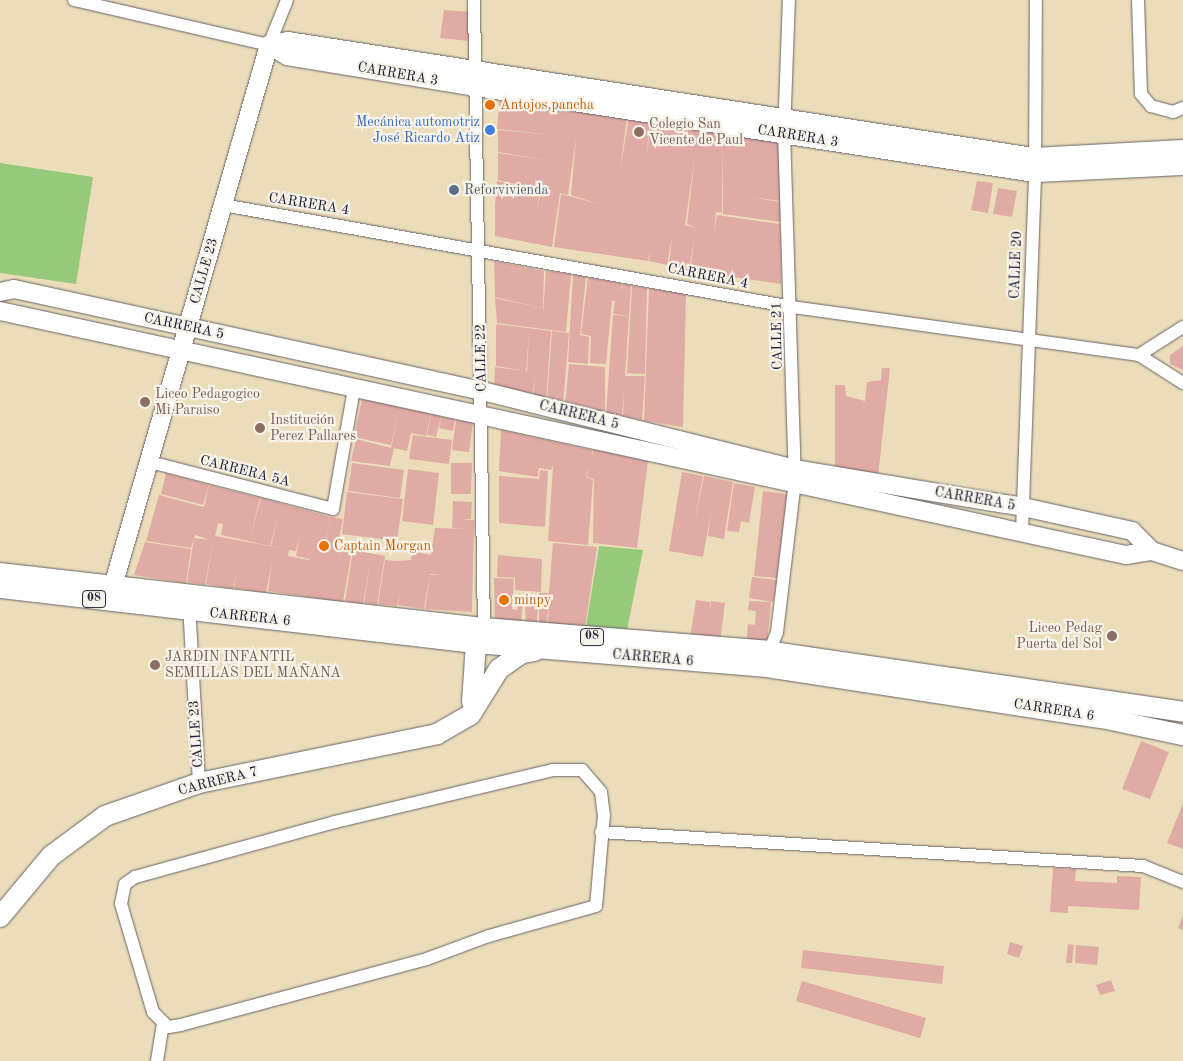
<!DOCTYPE html>
<meta charset="utf-8">
<style>
body{margin:0}
#map{position:relative;width:1183px;height:1061px;overflow:hidden;background:#ebddba;font-family:"Old Standard TT",serif}
div>[style]{position:absolute}
.green>*{inset:0;background:#96c979}
.building>*{inset:0;background:#e0aba5}
.roads{filter:drop-shadow(0 0 1px #686367) drop-shadow(0 0 1px #686367)}
.street>*{height:12px;margin:-6px;padding:0 6px;transform-origin:6px;border-radius:6px;background:#fff}
.secondary>*{height:18px;margin:-9px;padding:0 9px;transform-origin:9px;border-radius:9px;background:#fff}
.primary>*{height:20px;margin:-10px;padding:0 10px;transform-origin:10px;border-radius:10px;background:#fff}
.dots>*{width:14px;height:14px;translate:-50% -50%;box-sizing:border-box;border:2px solid #f7f3e8;border-radius:50%}
span{translate:-50% -50%;white-space:nowrap;text-align:center;line-height:1.15;-webkit-text-stroke:4.5px #f7f3e8;paint-order:stroke}
.shield-label span{padding:1px 4px;background:#f7f3e8;border:1px solid;border-radius:4px;-webkit-text-stroke-width:0}
.shield-label{font-size:12px;color:#22223b;font-weight:700}
.street-label{font-size:14px;color:#22223b}
.food-label{font-size:14px;color:#c56008}
.left{translate:0 -50%;text-align:left}
.shop-label{font-size:14px;color:#366cbe}
.right{translate:-100% -50%;text-align:right}
.education-label{font-size:14px;color:#785e54}
.service-label{font-size:14px;color:#4e5e75}
</style>
<div id="map">
<div class="green">
<i style="clip-path:polygon(0 163px,93px 177px,76px 284px,0 273px)"></i>
<i style="clip-path:polygon(599px 546px,643px 550px,627px 630px,586px 627px)"></i>
</div>
<div class="building">
<i style="clip-path:polygon(444px 10px,472px 12px,469px 41px,440px 38px)"></i>
<i style="clip-path:polygon(evenodd,500px 97px,576px 109px,575px 131px,576px 109px,627px 117px,620px 171px,629px 117px,650px 121px,646px 159px,651px 121px,782px 140px,781px 201px,750px 197px,780px 202px,780px 222px,723px 214px,722px 134px,722px 213px,716px 212px,714px 232px,717px 215px,780px 224px,781px 284px,690px 271px,695px 235px,689px 271px,669px 266px,672px 237px,667px 265px,649px 261px,650px 251px,648px 261px,554px 247px,561px 194px,599px 204px,571px 195px,576px 138px,568px 195px,560px 193px,552px 247px,495px 236px,495px 206px,505px 207px,495px 206px,497px 181px,540px 190px,536px 212px,541px 190px,548px 191px,498px 180px,498px 153px,552px 161px,498px 152px,498px 130px,555px 135px,497px 129px,500px 97px,695px 156px,687px 224px,697px 228px,685px 225px,695px 156px)"></i>
<i style="clip-path:polygon(977px 181px,993px 183px,988px 213px,971px 210px)"></i>
<i style="clip-path:polygon(998px 188px,1017px 191px,1012px 217px,993px 214px)"></i>
<i style="clip-path:polygon(494px 261px,544px 271px,543px 308px,495px 297px)"></i>
<i style="clip-path:polygon(546px 271px,571px 274px,566px 332px,497px 323px,495px 298px,543px 308px,543px 313px)"></i>
<i style="clip-path:polygon(573px 274px,586px 277px,580px 335px,589px 337px,588px 364px,568px 362px)"></i>
<i style="clip-path:polygon(588px 277px,622px 284px,621px 292px,623px 284px,631px 285px,629px 316px,613px 314px,615px 301px,620px 301px,612px 301px,606px 364px,590px 363px,591px 336px,581px 334px)"></i>
<i style="clip-path:polygon(632px 286px,647px 288px,645px 374px,627px 373px)"></i>
<i style="clip-path:polygon(649px 288px,686px 294px,683px 427px,644px 421px)"></i>
<i style="clip-path:polygon(613px 315px,629px 316px,625px 376px,645px 376px,642px 420px,623px 416px,624px 390px,622px 416px,606px 414px)"></i>
<i style="clip-path:polygon(496px 324px,551px 331px,546px 401px,533px 398px,535px 376px,532px 398px,494px 390px,495px 367px,535px 372px,527px 371px,529px 332px,526px 371px,496px 366px)"></i>
<i style="clip-path:polygon(552px 331px,569px 333px,563px 405px,547px 401px)"></i>
<i style="clip-path:polygon(1183px 346px,1183px 370px,1170px 364px,1170px 355px)"></i>
<i style="clip-path:polygon(569px 364px,605px 367px,605px 414px,565px 405px)"></i>
<i style="clip-path:polygon(882px 368px,890px 368px,878px 476px,835px 467px,835px 385px,845px 385px,846px 396px,865px 401px,867px 382px,881px 380px)"></i>
<i style="clip-path:polygon(362px 399px,431px 413px,426px 436px,411px 433px,407px 451px,394px 448px,390px 466px,351px 461px,356px 439px,391px 448px,399px 412px,391px 445px,354px 437px)"></i>
<i style="clip-path:polygon(431px 414px,441px 416px,436px 437px,427px 435px)"></i>
<i style="clip-path:polygon(441px 417px,455px 419px,453px 431px,439px 428px)"></i>
<i style="clip-path:polygon(456px 420px,473px 422px,469px 452px,452px 450px)"></i>
<i style="clip-path:polygon(501px 430px,592px 450px,592px 457px,593px 449px,648px 461px,637px 548px,593px 543px,594px 479px,587px 477px,589px 466px,586px 477px,593px 480px,588px 545px,548px 541px,553px 466px,551px 470px,539px 468px,538px 477px,499px 471px)"></i>
<i style="clip-path:polygon(413px 435px,452px 440px,449px 464px,409px 459px)"></i>
<i style="clip-path:polygon(352px 463px,404px 470px,400px 498px,348px 491px)"></i>
<i style="clip-path:polygon(451px 463px,472px 463px,471px 494px,451px 494px)"></i>
<i style="clip-path:polygon(408px 469px,439px 473px,433px 525px,402px 521px)"></i>
<i style="clip-path:polygon(540px 470px,548px 471px,545px 527px,499px 523px,499px 476px,539px 479px)"></i>
<i style="clip-path:polygon(682px 472px,703px 476px,694px 527px,704px 476px,733px 482px,724px 539px,708px 536px,711px 513px,703px 557px,669px 551px)"></i>
<i style="clip-path:polygon(166px 473px,209px 485px,203px 505px,161px 494px)"></i>
<i style="clip-path:polygon(734px 483px,755px 487px,749px 523px,741px 521px,739px 532px,727px 531px)"></i>
<i style="clip-path:polygon(evenodd,209px 485px,260px 498px,250px 539px,261px 498px,331px 517px,324px 546px,331px 547px,325px 544px,331px 517px,343px 519px,337px 547px,352px 550px,343px 602px,268px 591px,272px 562px,266px 593px,234px 588px,236px 573px,233px 589px,206px 584px,213px 541px,205px 585px,187px 582px,194px 538px,210px 540px,195px 535px,191px 548px,146px 541px,159px 495px,204px 507px,209px 485px,279px 514px,271px 546px,285px 549px,215px 536px,218px 523px,223px 524px,221px 535px,270px 546px,279px 514px,209px 485px,300px 533px,296px 556px,309px 559px,312px 546px,309px 560px,288px 556px,289px 550px,296px 551px,300px 533px)"></i>
<i style="clip-path:polygon(763px 491px,787px 494px,777px 578px,754px 576px)"></i>
<i style="clip-path:polygon(347px 492px,403px 499px,397px 541px,342px 534px)"></i>
<i style="clip-path:polygon(453px 501px,472px 502px,471px 519px,460px 519px,474px 520px,472px 612px,425px 609px,430px 575px,441px 575px,430px 574px,424px 609px,398px 605px,400px 593px,397px 606px,378px 604px,385px 560px,395px 561px,393px 575px,395px 561px,411px 560px,412px 551px,431px 555px,435px 528px,466px 529px,452px 528px)"></i>
<i style="clip-path:polygon(145px 542px,191px 549px,186px 583px,134px 575px)"></i>
<i style="clip-path:polygon(553px 543px,597px 547px,585px 628px,548px 624px,549px 603px,547px 623px,539px 623px,539px 593px,549px 593px)"></i>
<i style="clip-path:polygon(353px 550px,385px 556px,377px 605px,364px 603px,371px 558px,363px 604px,345px 601px)"></i>
<i style="clip-path:polygon(498px 555px,542px 559px,541px 592px,515px 590px,515px 578px,497px 577px)"></i>
<i style="clip-path:polygon(752px 577px,777px 580px,773px 602px,749px 598px)"></i>
<i style="clip-path:polygon(494px 578px,514px 579px,512px 609px,517px 610px,518px 600px,523px 600px,521px 624px,495px 621px)"></i>
<i style="clip-path:polygon(696px 600px,710px 602px,710px 608px,711px 601px,725px 603px,720px 642px,690px 638px)"></i>
<i style="clip-path:polygon(749px 601px,771px 602px,767px 646px,746px 644px,748px 624px,755px 625px,756px 611px,748px 610px)"></i>
<i style="clip-path:polygon(531px 602px,538px 602px,537px 623px,526px 622px,525px 604px)"></i>
<i style="clip-path:polygon(1141px 741px,1169px 752px,1150px 799px,1122px 789px)"></i>
<i style="clip-path:polygon(1183px 803px,1183px 849px,1167px 843px)"></i>
<i style="clip-path:polygon(1053px 868px,1076px 869px,1075px 881px,1117px 883px,1117px 876px,1141px 877px,1139px 910px,1068px 906px,1068px 913px,1050px 912px)"></i>
<i style="clip-path:polygon(1183px 915px,1183px 930px,1178px 928px)"></i>
<i style="clip-path:polygon(1010px 942px,1023px 946px,1019px 958px,1007px 954px)"></i>
<i style="clip-path:polygon(1068px 944px,1074px 945px,1072px 963px,1066px 963px)"></i>
<i style="clip-path:polygon(1076px 945px,1099px 947px,1097px 965px,1075px 963px)"></i>
<i style="clip-path:polygon(803px 950px,944px 966px,942px 984px,801px 968px)"></i>
<i style="clip-path:polygon(1111px 980px,1115px 991px,1100px 995px,1096px 985px)"></i>
<i style="clip-path:polygon(802px 981px,926px 1018px,920px 1038px,796px 1001px)"></i>
</div>
<div class="roads">
<div class="street">
<i style="left:74px;top:0;width:200px;rotate:13deg"></i>
<i style="left:269px;top:45px;width:48px;rotate:-68.2deg"></i>
<i style="left:474px;top:0;width:628px;rotate:89.09deg"></i>
<i style="left:1138px;top:0;width:94px;rotate:88.2deg"></i>
<i style="left:1141px;top:94px;width:16px;rotate:50deg"></i>
<i style="left:1151px;top:106px;width:23px;rotate:15deg"></i>
<i style="left:1173px;top:112px;width:11px;rotate:-22deg"></i>
<i style="left:223px;top:205px;width:578px;rotate:10.16deg"></i>
<i style="left:792px;top:307px;width:350px;rotate:7.9deg"></i>
<i style="left:1139px;top:355px;width:52px;rotate:32.5deg"></i>
<i style="left:1139px;top:355px;width:52px;rotate:-32.5deg"></i>
<i style="left:150px;top:462px;width:189px;rotate:14.4deg"></i>
<i style="left:333px;top:509px;width:122px;rotate:-80.1deg"></i>
<i style="left:1022px;top:532px;width:359px;rotate:-87.9deg"></i>
<i style="left:1035px;top:173px;width:173px;rotate:-89.7deg"></i>
<i style="left:189px;top:604px;width:179px;rotate:86.8deg"></i>
<i style="left:767px;top:656px;width:26px;rotate:-67deg"></i>
<i style="left:777px;top:632px;width:151px;rotate:-83.2deg"></i>
<i style="left:795px;top:482px;width:348px;rotate:-91.8deg"></i>
<i style="left:784px;top:134px;width:134px;rotate:-87.9deg"></i>
<i style="left:553px;top:770px;width:29px"></i>
<i style="left:582px;top:770px;width:29px;rotate:49deg"></i>
<i style="left:601px;top:792px;width:23px;rotate:83deg"></i>
<i style="left:604px;top:815px;width:91px;rotate:95deg"></i>
<i style="left:596px;top:906px;width:114px;rotate:164.3deg"></i>
<i style="left:486px;top:937px;width:63px;rotate:159.6deg"></i>
<i style="left:427px;top:959px;width:255px;rotate:165deg"></i>
<i style="left:181px;top:1025px;width:13px;rotate:171deg"></i>
<i style="left:168px;top:1027px;width:21px;rotate:-135deg"></i>
<i style="left:153px;top:1012px;width:113px;rotate:-106.5deg"></i>
<i style="left:121px;top:904px;width:20px;rotate:-79deg"></i>
<i style="left:125px;top:884px;width:12px;rotate:-35deg"></i>
<i style="left:135px;top:877px;width:207px;rotate:-15.4deg"></i>
<i style="left:335px;top:822px;width:224px;rotate:-13.4deg"></i>
<i style="left:601px;top:832px;width:543px;rotate:3.59deg"></i>
<i style="left:1143px;top:866px;width:43px;rotate:21.8deg"></i>
<i style="left:157px;top:1061px;width:37px;rotate:-81deg"></i>
</div>
<div class="secondary">
<i style="left:269px;top:45px;width:21px;rotate:31deg"></i>
<i style="left:287px;top:56px;width:192px;rotate:9.3deg"></i>
<i style="left:476px;top:87px;width:566px;rotate:8.75deg"></i>
<i style="left:1035px;top:173px;width:148px;rotate:-2.7deg"></i>
<i style="left:269px;top:45px;width:19px;rotate:-12deg"></i>
<i style="left:288px;top:41px;width:754px;rotate:8.85deg"></i>
<i style="left:1033px;top:157px;width:150px;rotate:-3.1deg"></i>
<i style="left:0;top:292px;width:14px;rotate:-12deg"></i>
<i style="left:14px;top:289px;width:479px;rotate:12.3deg"></i>
<i style="left:482px;top:391px;width:322px;rotate:14deg"></i>
<i style="left:794px;top:469px;width:232px;rotate:9.4deg"></i>
<i style="left:1023px;top:507px;width:112px;rotate:12.4deg"></i>
<i style="left:1132px;top:531px;width:28px;rotate:45deg"></i>
<i style="left:0;top:311px;width:1152px;rotate:12.23deg"></i>
<i style="left:1126px;top:555px;width:26px;rotate:-9deg"></i>
<i style="left:1152px;top:551px;width:33px;rotate:18deg"></i>
<i style="left:109px;top:600px;width:578px;rotate:-73.92deg"></i>
</div>
<div class="primary">
<i style="left:0;top:573px;width:487px;rotate:6.5deg"></i>
<i style="left:484px;top:628px;width:284px;rotate:4.6deg"></i>
<i style="left:767px;top:651px;width:420px;rotate:8.3deg"></i>
<i style="left:0;top:588px;width:479px;rotate:6.6deg"></i>
<i style="left:476px;top:643px;width:292px;rotate:4.7deg"></i>
<i style="left:767px;top:667px;width:339px;rotate:8.7deg"></i>
<i style="left:1102px;top:718px;width:83px;rotate:11.9deg"></i>
<i style="left:472px;top:702px;width:59px;rotate:-86.1deg"></i>
<i style="left:476px;top:643px;width:15px;rotate:-62deg"></i>
<i style="left:0;top:917px;width:80px;rotate:-50.1deg"></i>
<i style="left:51px;top:856px;width:67px;rotate:-36.5deg"></i>
<i style="left:105px;top:816px;width:100px;rotate:-19.3deg"></i>
<i style="left:199px;top:783px;width:243px;rotate:-11.6deg"></i>
<i style="left:437px;top:734px;width:39px;rotate:-30deg"></i>
<i style="left:471px;top:714px;width:53px;rotate:-58.1deg"></i>
<i style="left:499px;top:669px;width:28px;rotate:-35deg"></i>
<i style="left:522px;top:653px;width:13px;rotate:-9deg"></i>
</div>
</div>
<div class="dots">
<i style="left:490px;top:105px;background:#e8710a"></i>
<i style="left:490px;top:130px;background:#3f7fe0"></i>
<i style="left:639px;top:132px;background:#8d6e63"></i>
<i style="left:454px;top:190px;background:#5c6f8a"></i>
<i style="left:145px;top:402px;background:#8d6e63"></i>
<i style="left:260px;top:428px;background:#8d6e63"></i>
<i style="left:324px;top:546px;background:#e8710a"></i>
<i style="left:504px;top:600px;background:#e8710a"></i>
<i style="left:1112px;top:636px;background:#8d6e63"></i>
<i style="left:155px;top:665px;background:#8d6e63"></i>
</div>
<div class="shield-label">
<span style="left:94px;top:599px">08</span>
<span style="left:592px;top:637px">08</span>
</div>
<div class="street-label">
<span style="left:398px;top:74px;rotate:10deg">CARRERA 3</span>
<span style="left:798px;top:136px;rotate:9deg">CARRERA 3</span>
<span style="left:309px;top:204px;rotate:9deg">CARRERA 4</span>
<span style="left:1016px;top:265px;rotate:-88deg">CALLE 20</span>
<span style="left:204px;top:271px;rotate:-74deg">CALLE 23</span>
<span style="left:708px;top:276px;rotate:11deg">CARRERA 4</span>
<span style="left:184px;top:326px;rotate:12deg">CARRERA 5</span>
<span style="left:777px;top:336px;rotate:-91deg">CALLE 21</span>
<span style="left:481px;top:358px;rotate:-91deg">CALLE 22</span>
<span style="left:579px;top:415px;rotate:14deg">CARRERA 5</span>
<span style="left:245px;top:471px;rotate:14deg">CARRERA 5A</span>
<span style="left:975px;top:499px;rotate:10deg">CARRERA 5</span>
<span style="left:250px;top:617px;rotate:6deg">CARRERA 6</span>
<span style="left:653px;top:658px;rotate:5deg">CARRERA 6</span>
<span style="left:1054px;top:710px;rotate:9deg">CARRERA 6</span>
<span style="left:196px;top:734px;rotate:-94deg">CALLE 23</span>
<span style="left:218px;top:781px;rotate:-14deg">CARRERA 7</span>
</div>
<div class="food-label">
<span class="left" style="left:500px;top:105px">Antojos pancha</span>
<span class="left" style="left:334px;top:546px">Captain Morgan</span>
<span class="left" style="left:514px;top:600px">minpy</span>
</div>
<div class="shop-label">
<span class="right" style="left:480px;top:130px">Mecánica automotriz<br>José Ricardo Atiz</span>
</div>
<div class="education-label">
<span class="left" style="left:649px;top:132px">Colegio San<br>Vicente de Paul</span>
<span class="left" style="left:155px;top:402px">Liceo Pedagogico<br>Mi Paraiso</span>
<span class="left" style="left:270px;top:428px">Institución<br>Perez Pallares</span>
<span class="right" style="left:1102px;top:636px">Liceo Pedag<br>Puerta del Sol</span>
<span class="left" style="left:165px;top:665px">JARDIN INFANTIL<br>SEMILLAS DEL MAÑANA</span>
</div>
<div class="service-label">
<span class="left" style="left:464px;top:190px">Reforvivienda</span>
</div>
</div>
